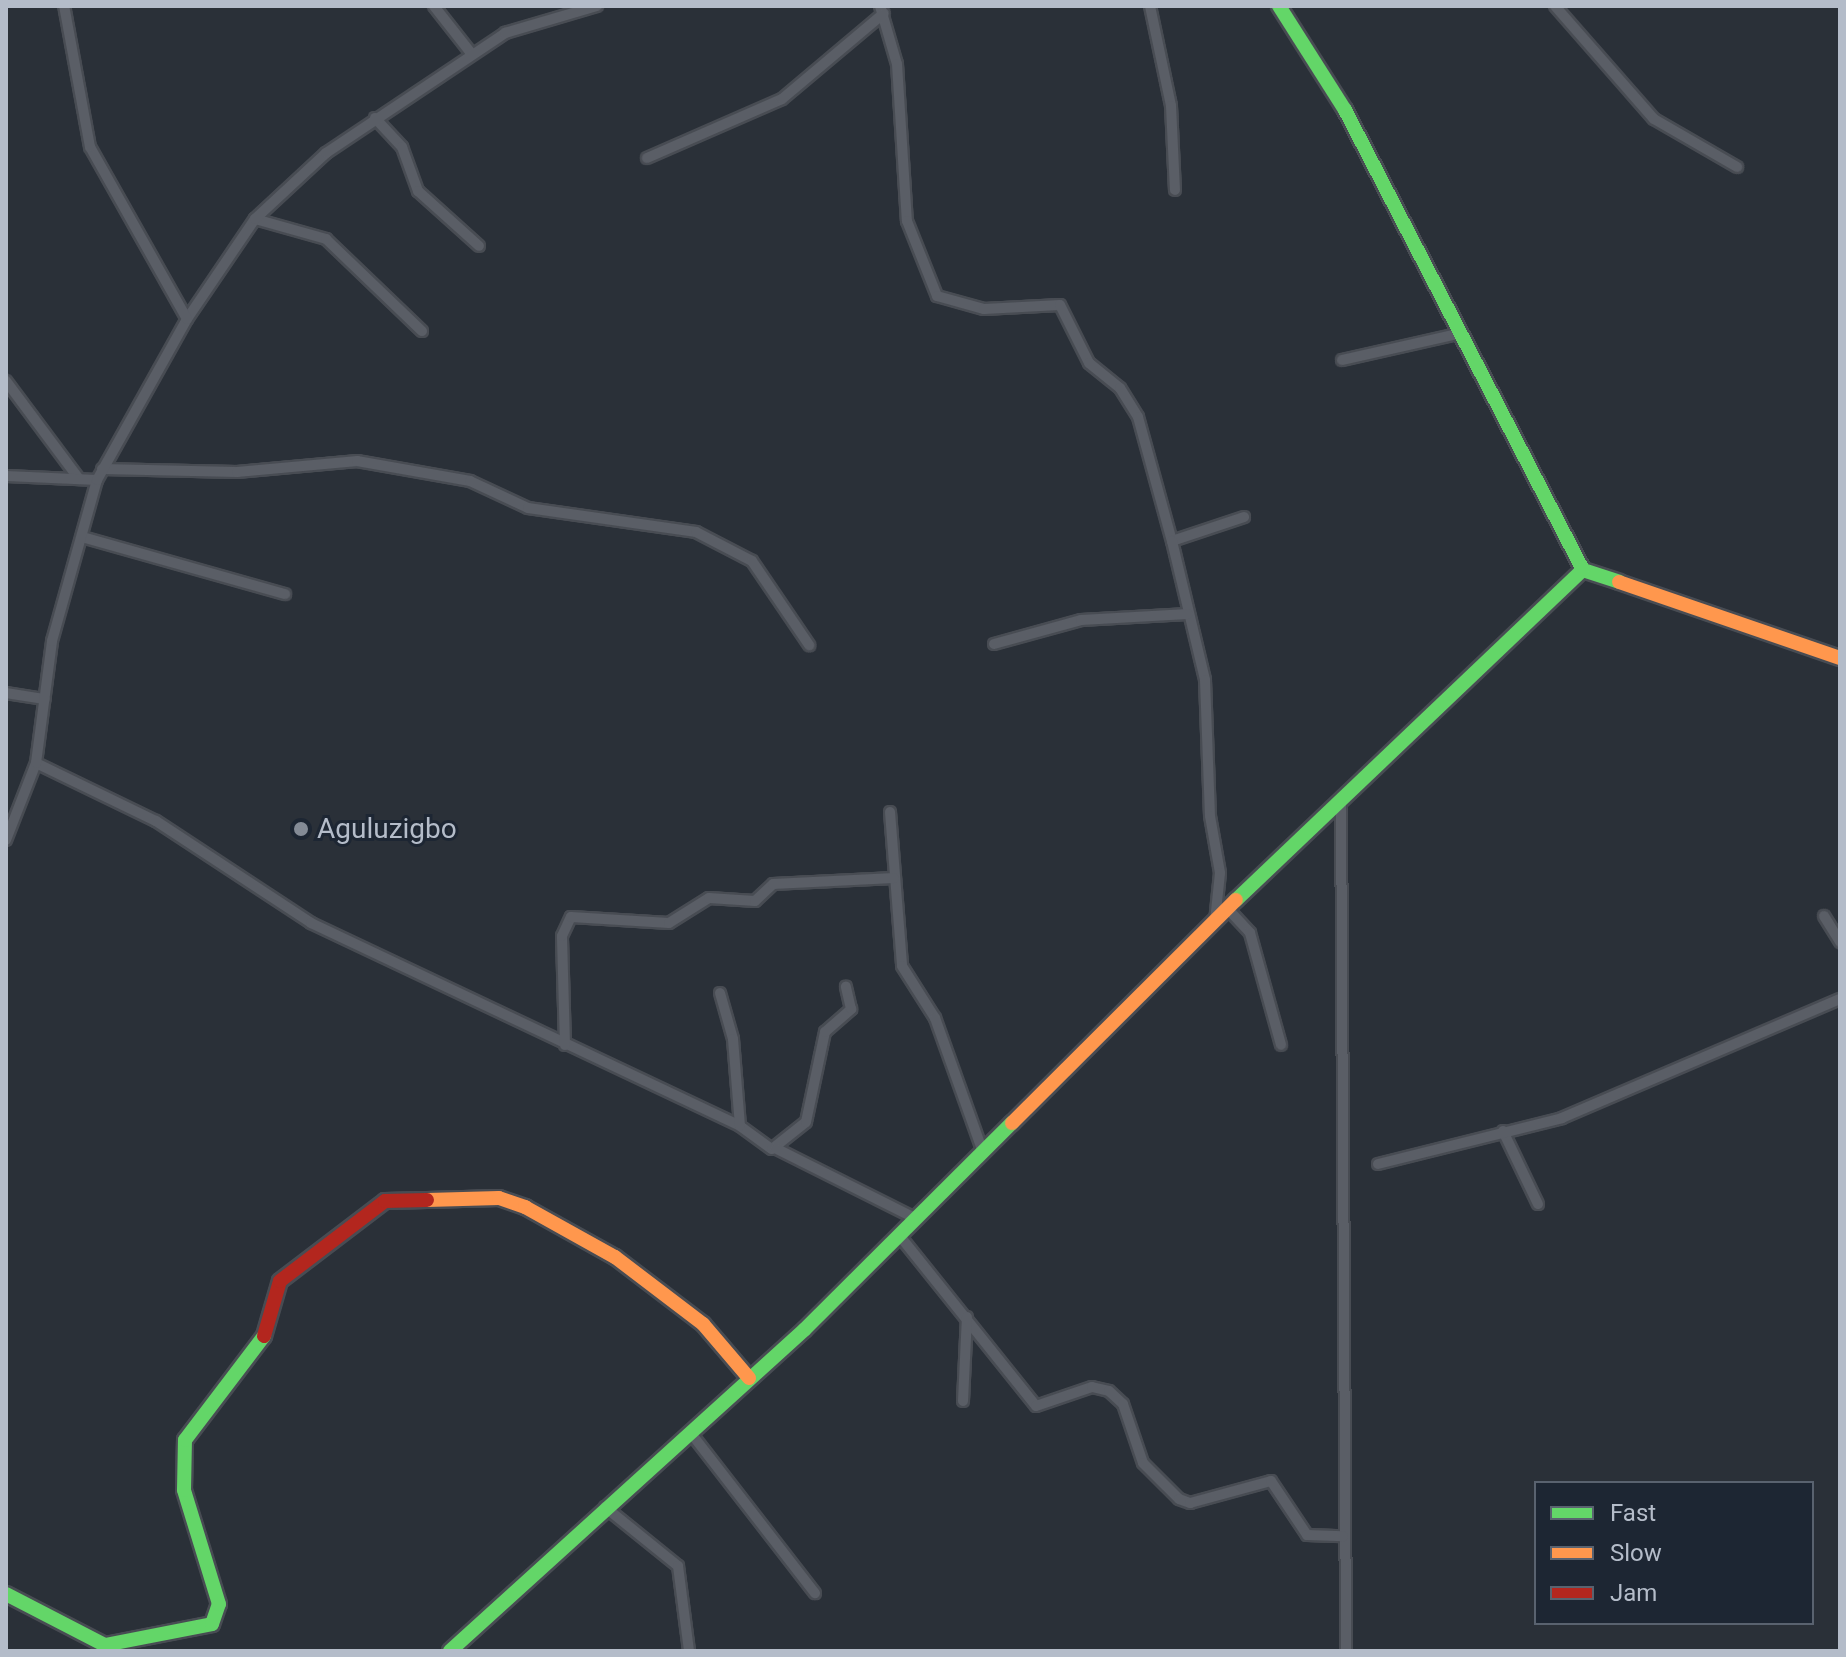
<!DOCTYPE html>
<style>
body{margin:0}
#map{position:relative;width:1846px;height:1657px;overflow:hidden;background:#2a3038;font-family:Roboto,sans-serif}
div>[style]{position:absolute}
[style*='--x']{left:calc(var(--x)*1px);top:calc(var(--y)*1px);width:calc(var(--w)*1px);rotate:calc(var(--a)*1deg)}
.roads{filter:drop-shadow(2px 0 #484c53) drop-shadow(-2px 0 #484c53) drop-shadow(0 2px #484c53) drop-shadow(0 -2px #484c53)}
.street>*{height:10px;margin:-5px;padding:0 5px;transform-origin:5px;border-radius:5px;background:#5a5e66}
.fast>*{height:14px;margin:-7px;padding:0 7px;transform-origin:7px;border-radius:7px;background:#63d668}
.slow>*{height:14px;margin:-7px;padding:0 7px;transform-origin:7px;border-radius:7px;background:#ff974d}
.jam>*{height:14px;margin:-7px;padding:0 7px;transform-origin:7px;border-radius:7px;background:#b3261e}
.dots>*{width:22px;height:22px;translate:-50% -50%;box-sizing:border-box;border:4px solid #1d2633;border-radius:50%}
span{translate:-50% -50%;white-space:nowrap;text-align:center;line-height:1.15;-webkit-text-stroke:6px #1d2633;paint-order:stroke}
.poi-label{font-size:28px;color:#b4bcc9}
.left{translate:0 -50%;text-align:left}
.frame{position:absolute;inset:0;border:8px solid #b4bcc9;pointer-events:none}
.legend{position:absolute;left:1534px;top:1481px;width:280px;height:144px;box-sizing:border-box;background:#1d2633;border:2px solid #59626f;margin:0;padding:10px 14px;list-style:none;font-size:24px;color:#b4bcc9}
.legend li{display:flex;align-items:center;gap:16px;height:40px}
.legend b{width:40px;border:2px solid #59626f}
</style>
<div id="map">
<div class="roads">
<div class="street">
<div style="--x:434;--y:6;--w:60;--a:51.8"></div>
<div style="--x:880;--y:6;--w:60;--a:73.7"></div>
<div style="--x:897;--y:64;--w:157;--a:86.4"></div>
<div style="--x:907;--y:221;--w:81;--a:68.2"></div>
<div style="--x:937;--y:296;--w:49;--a:15.5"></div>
<div style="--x:984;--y:309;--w:76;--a:-3"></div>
<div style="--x:1060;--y:305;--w:65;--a:63.4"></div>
<div style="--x:1089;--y:363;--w:40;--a:39"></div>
<div style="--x:1120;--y:388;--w:34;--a:58"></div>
<div style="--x:1138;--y:417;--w:129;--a:74.7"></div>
<div style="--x:1172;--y:541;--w:76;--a:-18.4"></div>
<div style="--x:1150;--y:6;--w:102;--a:78.1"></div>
<div style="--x:1171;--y:106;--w:84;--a:87.3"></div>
<div style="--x:1555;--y:6;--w:150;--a:48.8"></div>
<div style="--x:1654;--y:119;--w:96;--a:30"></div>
<div style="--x:375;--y:118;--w:40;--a:47"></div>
<div style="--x:402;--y:147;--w:47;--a:70"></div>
<div style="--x:418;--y:191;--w:82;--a:42"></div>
<div style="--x:647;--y:158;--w:147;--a:-23.6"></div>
<div style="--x:782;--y:99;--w:133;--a:-40.1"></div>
<div style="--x:255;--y:219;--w:74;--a:15.7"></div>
<div style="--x:326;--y:239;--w:133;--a:43.8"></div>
<div style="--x:187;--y:319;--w:121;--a:-55.8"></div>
<div style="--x:255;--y:219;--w:97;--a:-42.9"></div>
<div style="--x:326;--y:153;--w:216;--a:-33.8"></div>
<div style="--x:505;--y:33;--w:96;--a:-16.4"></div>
<div style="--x:1342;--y:360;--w:123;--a:-12.7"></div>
<div style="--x:6;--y:381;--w:122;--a:53.3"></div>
<div style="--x:102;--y:469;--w:135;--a:1.3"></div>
<div style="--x:237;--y:472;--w:121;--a:-5.2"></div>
<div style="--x:357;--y:461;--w:115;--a:10"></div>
<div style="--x:470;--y:481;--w:64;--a:25"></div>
<div style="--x:528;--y:508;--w:170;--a:8.1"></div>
<div style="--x:696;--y:532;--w:63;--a:27.4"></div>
<div style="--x:752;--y:561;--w:102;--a:55.8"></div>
<div style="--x:6;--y:476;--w:91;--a:2.5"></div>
<div style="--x:82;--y:537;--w:211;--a:15.7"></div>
<div style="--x:1172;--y:541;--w:143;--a:76.6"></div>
<div style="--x:1205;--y:680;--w:136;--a:87.9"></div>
<div style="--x:1210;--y:816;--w:58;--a:80"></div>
<div style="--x:1220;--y:873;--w:48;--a:95.9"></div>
<div style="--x:994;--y:644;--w:90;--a:-15.4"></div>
<div style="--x:1081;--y:620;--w:107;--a:-3.2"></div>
<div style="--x:6;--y:693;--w:39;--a:9"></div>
<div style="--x:36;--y:763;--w:133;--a:25.8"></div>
<div style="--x:156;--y:821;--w:186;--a:33.3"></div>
<div style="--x:311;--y:923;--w:475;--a:25.3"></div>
<div style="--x:740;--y:1126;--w:39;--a:36"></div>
<div style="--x:772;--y:1149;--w:43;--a:-38.5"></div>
<div style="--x:806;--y:1122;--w:92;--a:-78.1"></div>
<div style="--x:825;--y:1032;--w:35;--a:-41"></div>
<div style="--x:851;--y:1009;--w:23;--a:-103"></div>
<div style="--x:1341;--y:800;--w:851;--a:89.66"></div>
<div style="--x:890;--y:812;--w:154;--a:85.5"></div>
<div style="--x:902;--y:966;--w:62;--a:57.6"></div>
<div style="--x:935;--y:1018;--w:139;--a:70.3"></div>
<div style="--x:6;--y:840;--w:83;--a:-68.7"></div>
<div style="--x:36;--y:763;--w:123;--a:-82.5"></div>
<div style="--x:52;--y:641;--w:167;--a:-74.4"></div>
<div style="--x:97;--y:480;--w:184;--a:-60.8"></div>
<div style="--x:187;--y:319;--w:197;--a:-119.4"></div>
<div style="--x:90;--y:147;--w:143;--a:-100.4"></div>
<div style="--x:1227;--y:908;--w:34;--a:47"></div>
<div style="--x:1250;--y:933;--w:116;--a:74.5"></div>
<div style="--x:1824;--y:916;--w:31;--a:58"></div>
<div style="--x:720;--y:993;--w:48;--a:74.2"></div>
<div style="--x:733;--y:1039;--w:87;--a:85.4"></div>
<div style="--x:565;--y:1045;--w:109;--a:-91.6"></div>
<div style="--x:562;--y:936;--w:21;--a:-65"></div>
<div style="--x:571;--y:917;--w:98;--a:3.5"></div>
<div style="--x:669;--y:923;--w:47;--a:-32"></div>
<div style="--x:709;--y:898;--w:46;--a:3.7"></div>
<div style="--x:755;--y:901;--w:25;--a:-43"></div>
<div style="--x:773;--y:884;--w:121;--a:-2.8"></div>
<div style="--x:1503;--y:1131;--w:81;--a:64.4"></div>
<div style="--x:777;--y:1149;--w:154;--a:26.6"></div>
<div style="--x:1378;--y:1164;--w:190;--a:-14"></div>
<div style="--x:1562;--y:1118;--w:302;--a:-23.2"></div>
<div style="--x:899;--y:1235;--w:219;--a:51.3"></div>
<div style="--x:1036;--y:1406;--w:59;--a:-18.7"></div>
<div style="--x:1092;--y:1387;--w:17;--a:13"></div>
<div style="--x:1109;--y:1391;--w:19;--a:43"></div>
<div style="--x:1123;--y:1404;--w:62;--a:71.3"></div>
<div style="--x:1143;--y:1463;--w:51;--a:45"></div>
<div style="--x:1179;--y:1499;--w:12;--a:20"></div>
<div style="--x:1190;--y:1503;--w:84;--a:-15.2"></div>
<div style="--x:1271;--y:1481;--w:65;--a:56.3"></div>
<div style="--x:1307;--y:1535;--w:36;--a:2"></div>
<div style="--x:963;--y:1401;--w:84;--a:-87.3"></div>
<div style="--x:690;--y:1432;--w:204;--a:52.2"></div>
<div style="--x:605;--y:1507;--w:94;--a:38.9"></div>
<div style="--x:678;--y:1566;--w:86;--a:82.6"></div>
</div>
<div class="fast">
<div style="--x:1279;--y:6;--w:123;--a:57.6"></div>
<div style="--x:1345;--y:110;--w:518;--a:62.64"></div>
<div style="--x:1583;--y:570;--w:38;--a:18"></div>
<div style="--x:1236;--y:900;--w:479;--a:-43.6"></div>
<div style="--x:6;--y:1594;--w:111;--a:27.3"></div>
<div style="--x:105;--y:1645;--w:109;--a:-11.1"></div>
<div style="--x:212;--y:1624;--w:21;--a:-71"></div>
<div style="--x:219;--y:1604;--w:119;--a:-107.1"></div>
<div style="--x:184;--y:1490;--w:50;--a:-88.9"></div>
<div style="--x:185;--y:1440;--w:131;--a:-52.8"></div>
<div style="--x:450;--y:1651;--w:479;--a:-42.2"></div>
<div style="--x:805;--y:1329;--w:292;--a:-44.9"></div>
</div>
<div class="slow">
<div style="--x:1619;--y:582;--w:234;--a:19"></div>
<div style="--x:1012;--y:1123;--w:316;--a:-44.9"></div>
<div style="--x:427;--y:1200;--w:72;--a:-1.6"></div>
<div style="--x:499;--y:1198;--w:28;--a:19"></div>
<div style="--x:525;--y:1207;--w:103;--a:29.1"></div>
<div style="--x:615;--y:1257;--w:111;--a:37.3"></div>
<div style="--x:703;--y:1324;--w:71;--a:49.6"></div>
</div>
<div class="jam">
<div style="--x:264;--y:1336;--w:57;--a:-73.8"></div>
<div style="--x:280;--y:1281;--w:132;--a:-37.3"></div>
<div style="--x:385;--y:1201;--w:42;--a:-1.4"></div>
</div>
</div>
<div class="dots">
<div style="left:301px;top:829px;background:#848b96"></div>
</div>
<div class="poi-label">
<span class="left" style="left:317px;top:829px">Aguluzigbo</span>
</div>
<div class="frame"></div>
<ul class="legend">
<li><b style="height:10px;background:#63d668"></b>Fast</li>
<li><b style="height:10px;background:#ff974d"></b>Slow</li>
<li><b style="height:10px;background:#b3261e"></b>Jam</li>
</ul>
</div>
